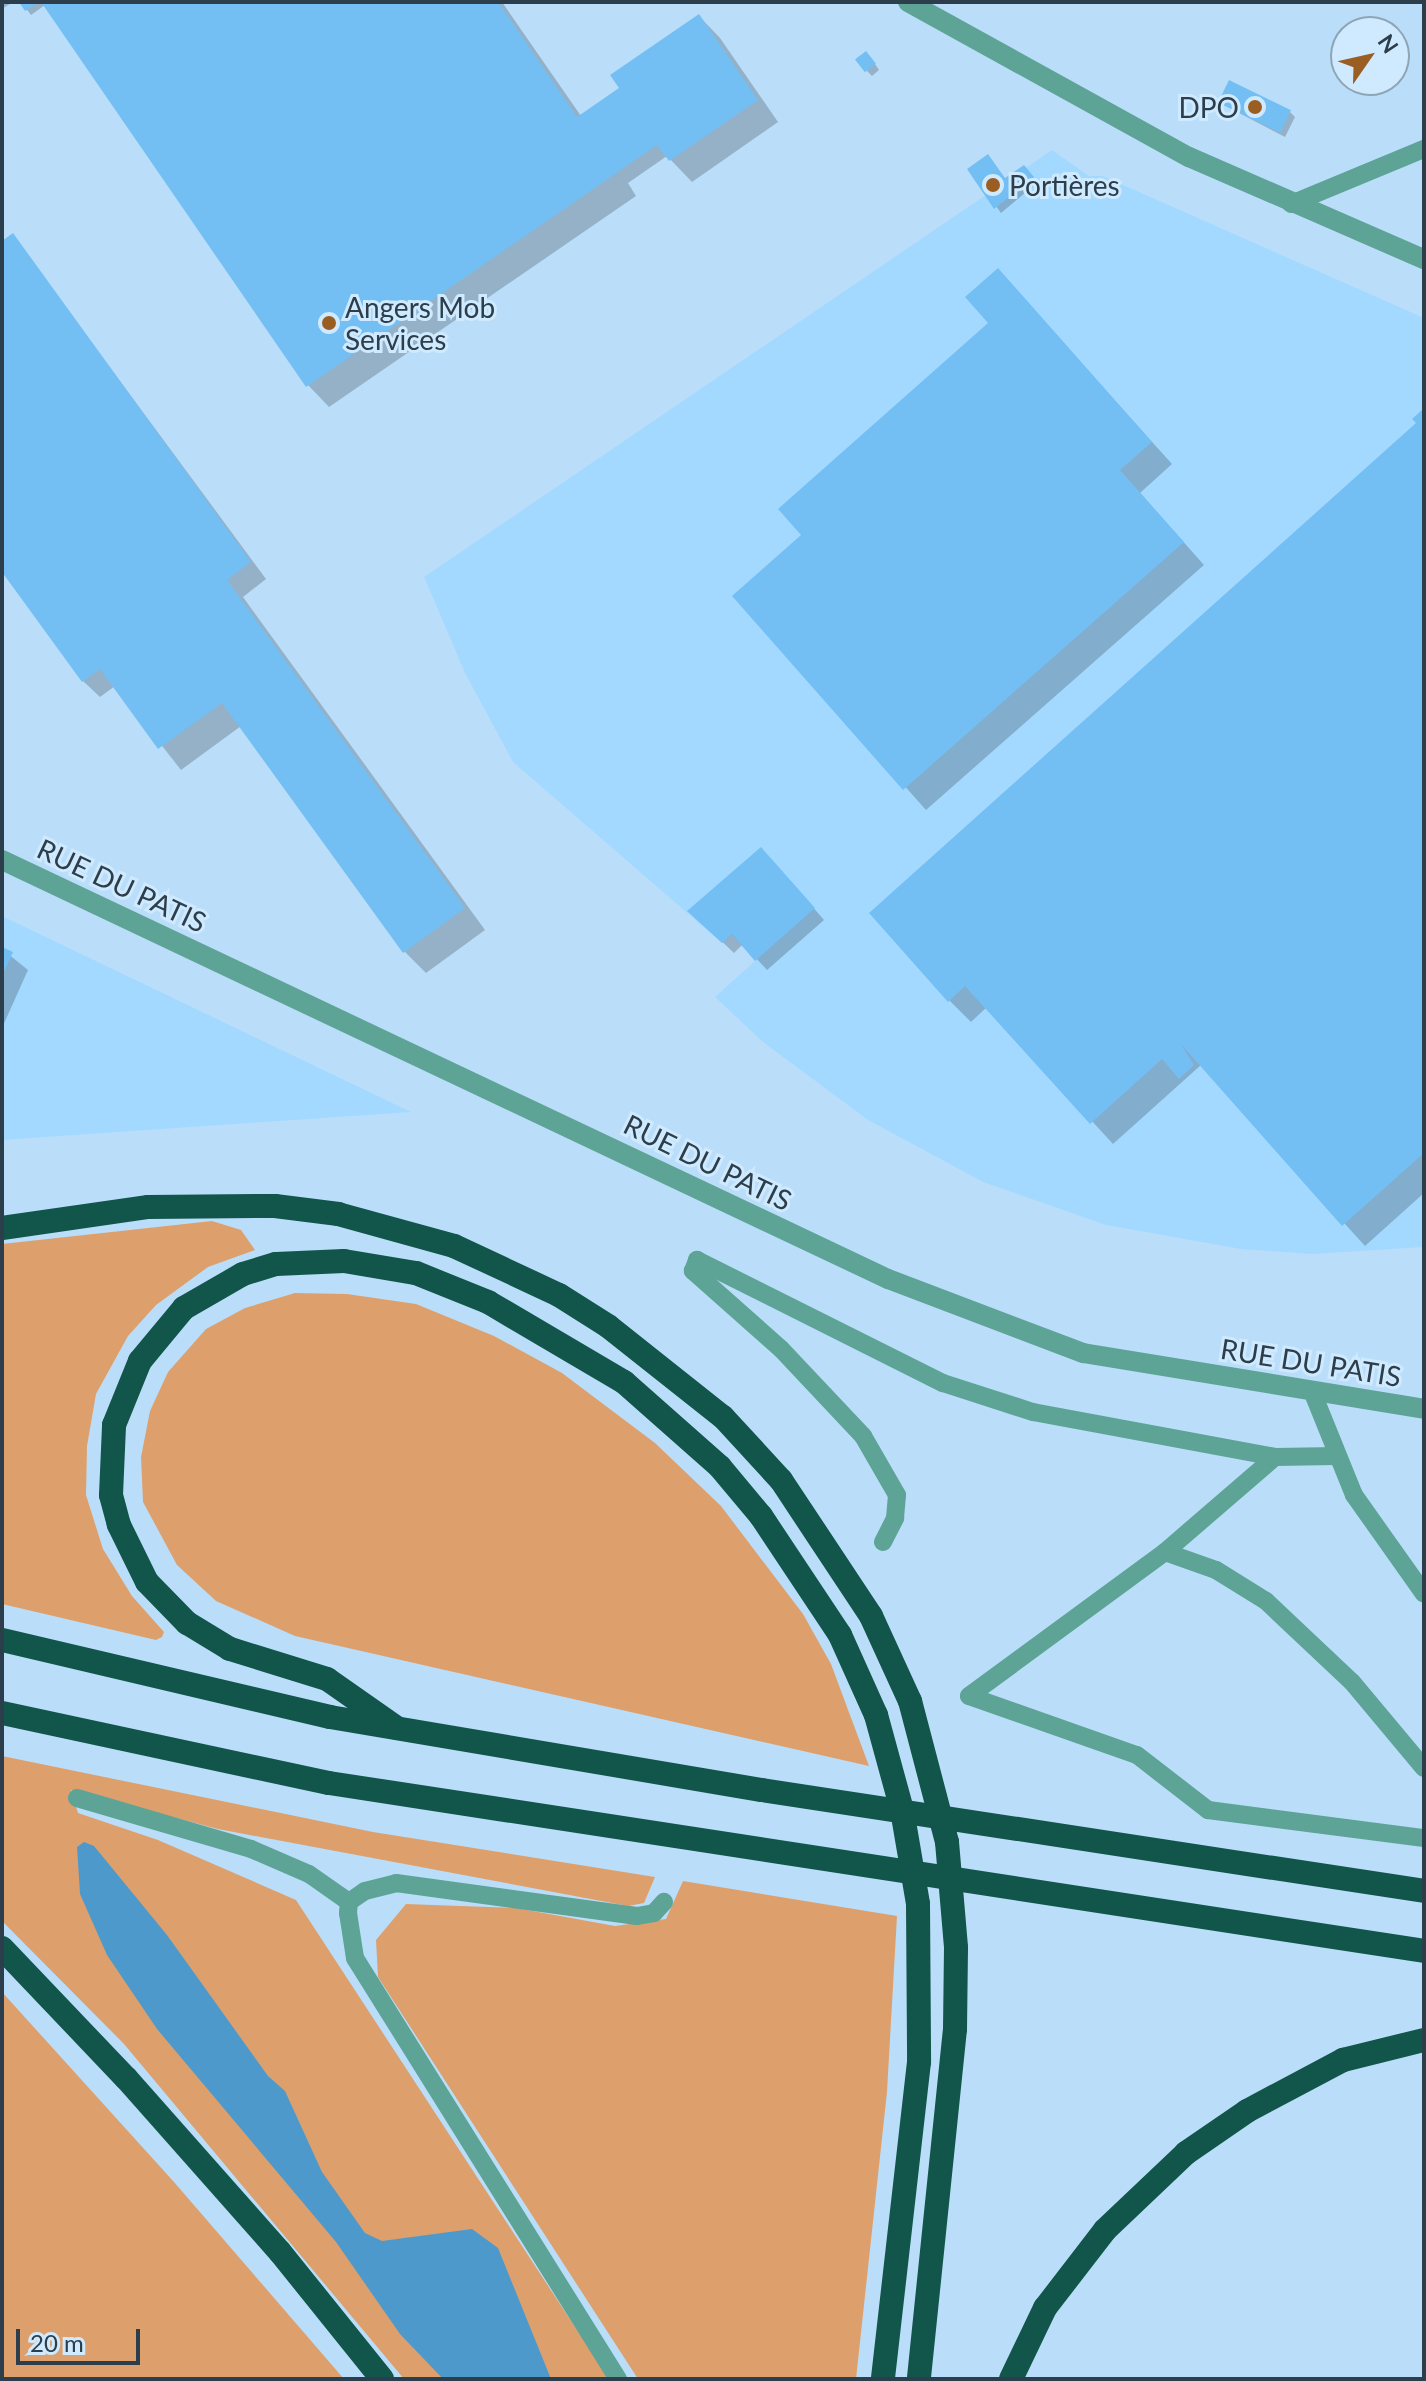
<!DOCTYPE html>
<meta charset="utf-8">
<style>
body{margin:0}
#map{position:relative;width:1426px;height:2381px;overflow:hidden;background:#badef9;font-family:Lato,sans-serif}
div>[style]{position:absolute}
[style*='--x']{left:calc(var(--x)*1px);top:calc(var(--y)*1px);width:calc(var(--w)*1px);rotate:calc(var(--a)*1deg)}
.built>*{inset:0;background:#a4d9ff}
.green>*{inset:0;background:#dda06d}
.water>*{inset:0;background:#4d99cc}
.shadow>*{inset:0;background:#0003}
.building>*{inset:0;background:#73bff4;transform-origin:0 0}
.lane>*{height:18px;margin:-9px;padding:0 9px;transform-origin:9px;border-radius:9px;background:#5da497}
.street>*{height:20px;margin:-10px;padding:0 10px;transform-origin:10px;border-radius:10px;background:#5da497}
.highway>*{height:24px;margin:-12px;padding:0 12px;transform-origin:12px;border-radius:12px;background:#11554b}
.dots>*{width:22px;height:22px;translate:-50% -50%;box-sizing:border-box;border:4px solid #cfeafe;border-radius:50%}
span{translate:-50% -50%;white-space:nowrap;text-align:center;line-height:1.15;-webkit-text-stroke:6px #cfeafe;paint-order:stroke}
.poi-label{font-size:28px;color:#2c3e4b}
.right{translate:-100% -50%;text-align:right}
.left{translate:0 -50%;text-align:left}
.street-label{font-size:28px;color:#2c3e4b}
.frame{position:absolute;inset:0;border:4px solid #2c3e4b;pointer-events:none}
.north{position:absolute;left:1330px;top:16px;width:80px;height:80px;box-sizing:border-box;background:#cfeafe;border:2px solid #8ea5b6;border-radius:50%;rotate:56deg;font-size:22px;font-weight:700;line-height:32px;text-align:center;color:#2c3e4b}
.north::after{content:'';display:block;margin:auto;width:28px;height:36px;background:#9b5e22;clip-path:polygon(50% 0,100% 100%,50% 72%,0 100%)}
.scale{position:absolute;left:16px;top:2329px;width:124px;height:36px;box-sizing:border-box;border:4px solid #2c3e4b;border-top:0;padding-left:10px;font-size:24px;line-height:28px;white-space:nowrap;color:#2c3e4b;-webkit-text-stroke:6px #cfeafe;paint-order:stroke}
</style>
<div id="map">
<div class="built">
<div style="clip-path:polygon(1052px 150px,1089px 176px,1103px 176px,1424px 318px,1424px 1247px,1313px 1254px,1241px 1249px,1106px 1225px,983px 1182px,868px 1120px,763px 1042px,715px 997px,755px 961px,732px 935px,722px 943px,513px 762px,465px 673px,424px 577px)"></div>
<div style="clip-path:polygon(2px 916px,411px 1112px,2px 1140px)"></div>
</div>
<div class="green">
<div style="clip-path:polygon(212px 1221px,241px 1230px,255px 1250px,208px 1267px,156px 1305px,128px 1336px,96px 1394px,87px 1446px,86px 1495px,103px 1549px,132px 1596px,164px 1632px,162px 1637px,156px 1640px,2px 1604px,2px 1244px)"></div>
<div style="clip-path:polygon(295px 1293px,347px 1294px,416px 1304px,494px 1336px,562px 1373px,655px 1443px,721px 1506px,803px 1614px,831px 1664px,869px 1766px,295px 1636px,216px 1601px,177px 1565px,143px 1502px,141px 1457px,150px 1411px,168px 1372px,206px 1329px,245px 1308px)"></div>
<div style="clip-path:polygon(2px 1756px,373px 1832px,655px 1877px,644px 1903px,628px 1906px,218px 1829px,71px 1790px,78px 1813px,158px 1840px,296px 1900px,609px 2379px,404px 2379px,124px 2044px,2px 1921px)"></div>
<div style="clip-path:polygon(683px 1881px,897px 1916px,887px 2092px,856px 2379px,638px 2379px,378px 1977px,376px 1940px,406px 1904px,516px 1908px,615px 1926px,666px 1919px)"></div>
<div style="clip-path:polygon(2px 1992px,174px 2182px,344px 2379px,2px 2379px)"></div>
</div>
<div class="water">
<div style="clip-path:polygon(84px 1842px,94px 1846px,167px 1935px,268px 2076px,285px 2091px,322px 2172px,365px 2233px,382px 2241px,472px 2229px,498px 2248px,551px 2379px,443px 2379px,400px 2334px,336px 2242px,157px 2029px,107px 1955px,80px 1894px,77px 1847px)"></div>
</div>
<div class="shadow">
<div style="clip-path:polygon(2px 2px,13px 2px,2px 9px)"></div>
<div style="clip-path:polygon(21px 2px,502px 2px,581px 116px,618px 91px,699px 16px,720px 38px,778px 122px,692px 182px,667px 156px,628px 183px,636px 196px,329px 407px,308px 385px,45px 5px,31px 15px)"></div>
<div style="clip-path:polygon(871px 58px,879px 70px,872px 76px,867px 71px)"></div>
<div style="clip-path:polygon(1220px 103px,1290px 112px,1295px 117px,1285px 137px)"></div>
<div style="clip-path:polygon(970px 170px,1006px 180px,1029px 172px,1037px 183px,1001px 213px)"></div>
<div style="clip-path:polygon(13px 236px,266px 579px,243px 597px,485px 930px,426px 973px,404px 951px,241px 726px,181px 770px,115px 686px,100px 697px,83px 681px,2px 569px,2px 243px)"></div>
<div style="clip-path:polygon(998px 271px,1172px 464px,1140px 493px,1204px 565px,926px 810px,735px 596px,804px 535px,991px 323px)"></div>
<div style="clip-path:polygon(1424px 410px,1424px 1193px,1365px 1246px,1201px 1065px,1113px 1144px,987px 1007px,971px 1022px,949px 1000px,1419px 423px)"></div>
<div style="clip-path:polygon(772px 860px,824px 920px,767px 970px,743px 944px,734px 953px,690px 911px)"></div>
<div style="clip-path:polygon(2px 949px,28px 970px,2px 1028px)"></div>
</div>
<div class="building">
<div style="clip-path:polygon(19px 2px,39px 2px,25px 11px)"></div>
<div style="clip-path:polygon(41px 2px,498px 2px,577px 117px,619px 88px,610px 75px,699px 14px,758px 100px,669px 161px,657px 145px,306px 387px)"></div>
<div style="left:866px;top:51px;width:16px;height:14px;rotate:52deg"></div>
<div style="left:1229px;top:80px;width:69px;height:25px;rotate:26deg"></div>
<div style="clip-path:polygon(988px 154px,1005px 178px,1024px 165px,1034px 177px,994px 209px,967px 169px)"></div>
<div style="clip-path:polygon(13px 233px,251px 562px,227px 580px,465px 908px,403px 953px,222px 703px,158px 749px,100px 669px,82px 682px,2px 572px,2px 241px)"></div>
<div style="clip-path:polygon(998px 268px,1152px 442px,1120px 470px,1184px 542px,903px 790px,732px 596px,801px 535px,778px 509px,988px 323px,965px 297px)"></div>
<div style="clip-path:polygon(1424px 408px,1424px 1153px,1342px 1226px,1180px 1043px,1194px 1065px,1179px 1079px,1162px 1059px,1090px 1124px,965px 986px,948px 1002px,869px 913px,1416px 423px,1412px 419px)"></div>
<div style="clip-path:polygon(761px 847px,815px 908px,755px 961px,732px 934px,722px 943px,687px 911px)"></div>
<div style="clip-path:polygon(2px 947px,13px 952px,2px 976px)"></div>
</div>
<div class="lane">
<div style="--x:1291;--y:204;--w:144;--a:-22.5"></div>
<div style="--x:1312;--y:1391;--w:112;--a:68"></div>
<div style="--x:1354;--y:1495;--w:121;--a:54.7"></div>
<div style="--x:1275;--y:1457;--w:145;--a:139.2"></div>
<div style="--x:1165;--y:1552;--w:243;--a:143.7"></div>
<div style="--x:969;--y:1696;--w:178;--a:19.4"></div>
<div style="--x:1137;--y:1755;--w:90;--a:37.8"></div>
<div style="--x:1208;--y:1810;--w:218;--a:7.4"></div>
<div style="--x:883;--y:1542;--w:27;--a:-63"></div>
<div style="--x:895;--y:1518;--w:23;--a:-85"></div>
<div style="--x:897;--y:1495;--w:68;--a:-120"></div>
<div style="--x:863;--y:1436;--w:120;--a:-133.3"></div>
<div style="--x:781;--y:1349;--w:118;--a:-138.4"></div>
<div style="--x:693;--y:1271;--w:12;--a:-70"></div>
<div style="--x:697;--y:1260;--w:275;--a:26.6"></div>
<div style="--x:943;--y:1383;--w:95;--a:17.9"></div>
<div style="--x:1033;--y:1412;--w:246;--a:10.5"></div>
<div style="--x:1275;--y:1457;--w:61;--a:-0.9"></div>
<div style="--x:1165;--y:1552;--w:54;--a:19.4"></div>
<div style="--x:1216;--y:1570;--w:59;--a:31.8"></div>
<div style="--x:1266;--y:1601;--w:118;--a:43.3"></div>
<div style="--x:1352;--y:1682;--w:112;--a:50.1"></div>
<div style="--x:77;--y:1798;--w:181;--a:16.3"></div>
<div style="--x:251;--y:1849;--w:63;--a:23.3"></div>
<div style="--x:309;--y:1874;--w:49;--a:35"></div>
<div style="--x:618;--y:2379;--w:496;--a:-122"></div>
<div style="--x:355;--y:1958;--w:46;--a:-98.8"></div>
<div style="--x:348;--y:1913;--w:11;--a:-85"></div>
<div style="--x:349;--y:1902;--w:19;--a:-35"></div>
<div style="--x:365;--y:1891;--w:32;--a:-14"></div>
<div style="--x:396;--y:1883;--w:243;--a:7.8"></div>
<div style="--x:637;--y:1916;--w:17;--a:-10"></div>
<div style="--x:654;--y:1913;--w:15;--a:-48"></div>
</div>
<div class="street">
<div style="--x:908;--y:2;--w:321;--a:28.9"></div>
<div style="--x:1189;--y:157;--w:256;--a:23.5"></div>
<div style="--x:2;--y:860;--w:980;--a:25.31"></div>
<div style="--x:888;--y:1279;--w:209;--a:20.8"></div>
<div style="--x:1083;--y:1353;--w:346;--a:9.3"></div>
</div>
<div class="highway">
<div style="--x:2;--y:1228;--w:148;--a:-8.2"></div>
<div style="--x:148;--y:1207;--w:127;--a:-0.5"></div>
<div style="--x:275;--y:1206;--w:64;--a:7.2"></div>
<div style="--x:338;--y:1214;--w:120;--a:15.4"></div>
<div style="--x:454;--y:1246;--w:116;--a:25"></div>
<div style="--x:559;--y:1295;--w:58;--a:32.3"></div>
<div style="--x:608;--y:1326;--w:147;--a:38.4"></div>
<div style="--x:723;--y:1417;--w:86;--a:47.4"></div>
<div style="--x:781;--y:1480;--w:163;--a:56.5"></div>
<div style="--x:871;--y:1616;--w:94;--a:65.4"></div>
<div style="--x:910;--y:1701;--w:146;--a:75.3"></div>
<div style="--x:947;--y:1842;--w:106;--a:85.1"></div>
<div style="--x:956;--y:1948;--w:81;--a:90.7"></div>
<div style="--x:955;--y:2029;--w:352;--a:95.9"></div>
<div style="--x:2;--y:1640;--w:337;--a:13.2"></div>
<div style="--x:330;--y:1717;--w:438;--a:9.6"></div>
<div style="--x:762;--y:1790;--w:670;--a:8.67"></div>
<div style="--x:2;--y:1713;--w:334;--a:12.1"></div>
<div style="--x:329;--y:1783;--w:1108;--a:8.72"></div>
<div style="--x:397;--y:1728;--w:85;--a:-145"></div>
<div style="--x:327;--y:1679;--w:102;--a:-162.8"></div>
<div style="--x:230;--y:1649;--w:50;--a:-148.8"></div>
<div style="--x:187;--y:1623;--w:57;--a:-134.3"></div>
<div style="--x:147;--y:1582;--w:64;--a:-116.2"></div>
<div style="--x:119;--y:1525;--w:31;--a:-105"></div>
<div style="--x:111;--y:1495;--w:70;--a:-87.5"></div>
<div style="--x:114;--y:1425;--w:69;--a:-67.9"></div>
<div style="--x:140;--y:1361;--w:69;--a:-50.3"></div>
<div style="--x:184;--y:1308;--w:68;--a:-30"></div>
<div style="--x:243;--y:1274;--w:34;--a:-17"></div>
<div style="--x:276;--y:1264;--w:68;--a:-2.5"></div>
<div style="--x:344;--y:1261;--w:73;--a:9.5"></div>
<div style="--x:416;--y:1273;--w:78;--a:21.9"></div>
<div style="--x:488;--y:1302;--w:158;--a:30.5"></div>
<div style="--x:624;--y:1382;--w:128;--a:41.5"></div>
<div style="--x:720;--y:1467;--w:64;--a:50.1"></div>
<div style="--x:761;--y:1516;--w:143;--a:56.4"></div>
<div style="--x:840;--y:1635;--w:88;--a:65.8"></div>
<div style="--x:876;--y:1715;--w:98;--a:74.7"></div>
<div style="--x:902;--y:1810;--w:95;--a:80.3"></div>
<div style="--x:918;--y:1904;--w:158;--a:89.6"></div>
<div style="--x:919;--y:2062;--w:319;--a:96.5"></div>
<div style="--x:2;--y:1948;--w:180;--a:46.4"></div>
<div style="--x:126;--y:2078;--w:232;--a:48.5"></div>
<div style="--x:280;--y:2252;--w:163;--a:51.2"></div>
<div style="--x:1011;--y:2379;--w:79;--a:-64.4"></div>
<div style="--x:1045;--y:2308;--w:98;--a:-52.4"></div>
<div style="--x:1105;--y:2230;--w:112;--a:-43.5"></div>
<div style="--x:1186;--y:2153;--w:74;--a:-34.5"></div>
<div style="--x:1247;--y:2111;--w:109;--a:-28"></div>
<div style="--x:1343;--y:2060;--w:83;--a:-13.9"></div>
</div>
<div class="dots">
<div style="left:1255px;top:107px;background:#9b5e22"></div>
<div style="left:993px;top:185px;background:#9b5e22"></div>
<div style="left:329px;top:323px;background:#9b5e22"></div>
</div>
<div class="poi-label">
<span class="right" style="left:1239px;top:107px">DPO</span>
<span class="left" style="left:1009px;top:185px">Portières</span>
<span class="left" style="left:345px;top:323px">Angers Mob<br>Services</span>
</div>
<div class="street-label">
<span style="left:122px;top:885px;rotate:25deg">RUE DU PATIS</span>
<span style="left:708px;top:1162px;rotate:26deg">RUE DU PATIS</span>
<span style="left:1311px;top:1362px;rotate:9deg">RUE DU PATIS</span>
</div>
<div class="frame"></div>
<div class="north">N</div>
<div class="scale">20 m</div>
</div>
